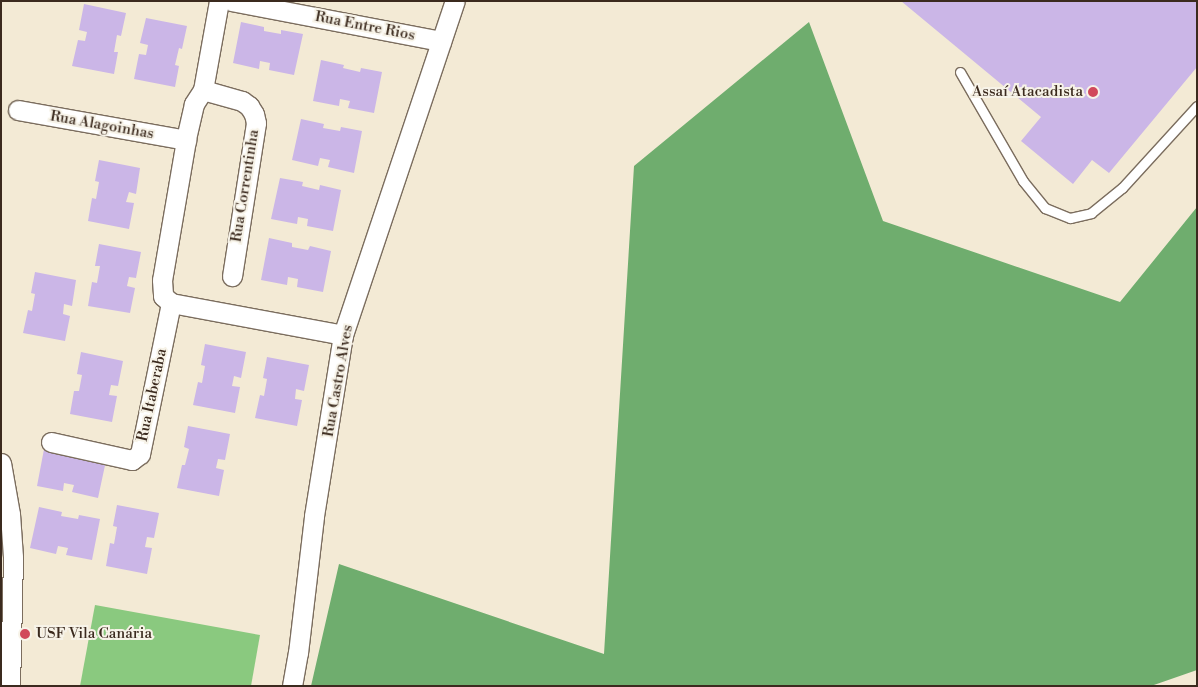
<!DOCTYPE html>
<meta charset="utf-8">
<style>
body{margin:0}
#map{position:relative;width:1198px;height:687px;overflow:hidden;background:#f3ead5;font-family:"Libre Bodoni",serif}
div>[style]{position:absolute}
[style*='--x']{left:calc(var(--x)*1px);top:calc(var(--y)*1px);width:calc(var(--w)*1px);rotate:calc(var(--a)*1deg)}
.green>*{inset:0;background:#8ac97f}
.forest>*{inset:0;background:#6fad6e}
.building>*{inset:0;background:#cbb6e7}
.roads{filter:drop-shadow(1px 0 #7b6d5e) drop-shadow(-1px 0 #7b6d5e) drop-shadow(0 1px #7b6d5e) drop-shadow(0 -1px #7b6d5e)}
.service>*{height:9px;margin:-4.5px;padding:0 4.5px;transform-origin:4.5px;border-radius:4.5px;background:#fff}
.minor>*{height:19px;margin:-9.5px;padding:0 9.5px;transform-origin:9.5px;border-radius:9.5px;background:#fff}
.dots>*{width:14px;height:14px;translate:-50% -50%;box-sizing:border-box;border:2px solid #f7f3e8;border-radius:50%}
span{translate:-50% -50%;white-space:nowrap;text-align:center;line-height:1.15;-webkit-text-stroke:4px #f7f3e8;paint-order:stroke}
.street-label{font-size:15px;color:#3b2a1e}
.poi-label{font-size:15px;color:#3b2a1e}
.right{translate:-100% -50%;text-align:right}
.left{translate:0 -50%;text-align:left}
.frame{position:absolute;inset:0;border:2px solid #3b2a1e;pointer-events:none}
</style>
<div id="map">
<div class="green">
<div style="clip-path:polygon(95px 605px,260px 635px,251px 686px,80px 686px)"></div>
</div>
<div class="forest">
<div style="clip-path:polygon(809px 22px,883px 221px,1120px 302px,1197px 207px,1197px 670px,1151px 686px,311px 686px,339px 564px,604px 654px,634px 166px)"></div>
</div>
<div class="building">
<div style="clip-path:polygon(901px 1px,1197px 1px,1197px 67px,1109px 173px,1092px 160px,1073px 184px,1021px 141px,1041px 117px)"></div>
<div style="clip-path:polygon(84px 4px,126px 13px,121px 36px,117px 35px,114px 52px,118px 52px,114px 74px,72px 66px,78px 40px,85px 41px,87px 32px,79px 30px)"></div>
<div style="clip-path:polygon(146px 18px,187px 26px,182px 49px,179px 48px,175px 65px,179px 66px,175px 87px,134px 79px,139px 54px,146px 55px,148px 45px,140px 43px)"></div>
<div style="clip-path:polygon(241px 22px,264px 27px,264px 31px,281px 34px,281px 30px,303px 34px,294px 75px,269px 70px,270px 63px,260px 61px,259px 69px,233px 63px)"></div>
<div style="clip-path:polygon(321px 60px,344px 65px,343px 68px,360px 72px,361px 68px,382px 72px,374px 113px,348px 108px,350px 101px,340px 99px,339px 106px,313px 101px)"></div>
<div style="clip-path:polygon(301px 119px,324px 124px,323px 128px,340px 131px,341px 127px,362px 131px,354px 173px,328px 167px,330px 160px,320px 158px,318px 166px,292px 160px)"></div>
<div style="clip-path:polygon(99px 160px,140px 168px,136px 194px,129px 192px,126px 202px,134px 203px,129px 229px,88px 221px,92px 198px,96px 199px,99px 182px,95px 181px)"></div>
<div style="clip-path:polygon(280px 178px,303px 182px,302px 186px,319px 190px,320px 185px,341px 190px,333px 231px,307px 226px,308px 219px,298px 217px,297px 224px,271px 219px)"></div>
<div style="clip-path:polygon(269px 238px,292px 243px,292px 247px,308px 250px,310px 246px,331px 251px,323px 292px,297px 287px,298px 279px,288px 277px,287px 285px,261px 280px)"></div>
<div style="clip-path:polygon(99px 244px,141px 252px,136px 278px,129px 277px,127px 286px,135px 288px,130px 313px,88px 306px,92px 282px,97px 283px,100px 266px,95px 266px)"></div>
<div style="clip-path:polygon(35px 272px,76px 280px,72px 306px,64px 304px,63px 314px,70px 316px,65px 341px,23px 333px,28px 310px,32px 311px,35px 294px,31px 293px)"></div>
<div style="clip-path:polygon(205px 344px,246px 352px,241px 378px,234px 376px,232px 386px,240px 387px,235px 413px,193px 405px,198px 382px,202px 383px,205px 366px,201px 365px)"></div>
<div style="clip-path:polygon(81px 352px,123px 361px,118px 386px,111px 385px,109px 395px,117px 396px,112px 422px,70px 414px,74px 391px,79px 391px,82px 375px,77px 374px)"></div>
<div style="clip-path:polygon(267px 357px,309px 365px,304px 391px,296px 389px,295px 399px,302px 400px,297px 426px,255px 418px,260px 395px,264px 396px,267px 379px,263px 378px)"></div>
<div style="clip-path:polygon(188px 426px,230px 434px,225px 460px,218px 459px,216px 468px,224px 470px,219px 496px,177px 488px,182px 465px,185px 465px,189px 449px,184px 447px)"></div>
<div style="clip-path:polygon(45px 444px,107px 456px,98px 498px,72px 492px,74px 485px,64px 483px,63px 491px,37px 486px)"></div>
<div style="clip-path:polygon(117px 505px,159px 513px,154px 538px,147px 537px,145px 547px,152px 548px,147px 574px,106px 566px,110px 543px,114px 544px,117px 527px,113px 526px)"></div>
<div style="clip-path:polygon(39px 507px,62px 512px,61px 516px,78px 519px,79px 515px,100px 519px,92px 560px,66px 555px,68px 548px,58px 546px,56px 554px,30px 548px)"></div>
</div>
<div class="roads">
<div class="service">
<div style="--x:960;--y:72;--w:126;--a:60"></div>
<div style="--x:1023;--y:181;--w:35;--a:51"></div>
<div style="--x:1045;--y:208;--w:27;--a:22"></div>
<div style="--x:1070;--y:218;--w:22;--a:-13"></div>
<div style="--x:1091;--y:213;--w:40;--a:-39"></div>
<div style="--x:1122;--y:188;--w:111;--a:-47.6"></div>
</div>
<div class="minor">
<div style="--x:219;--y:1;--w:90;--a:100.2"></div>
<div style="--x:203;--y:90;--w:17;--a:123"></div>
<div style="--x:194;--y:104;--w:37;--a:103"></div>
<div style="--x:186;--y:140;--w:142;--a:99.7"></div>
<div style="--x:162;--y:280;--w:16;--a:86"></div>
<div style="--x:163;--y:296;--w:11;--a:41"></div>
<div style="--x:171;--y:303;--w:175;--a:10.5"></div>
<div style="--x:231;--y:1;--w:214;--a:10.8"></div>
<div style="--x:203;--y:90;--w:41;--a:15.8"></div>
<div style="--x:242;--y:101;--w:9;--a:36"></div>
<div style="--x:249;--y:106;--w:9;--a:58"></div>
<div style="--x:254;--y:114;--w:9;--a:77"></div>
<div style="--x:256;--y:123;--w:155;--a:98.9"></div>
<div style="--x:18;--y:110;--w:171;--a:10.1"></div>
<div style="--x:51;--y:442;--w:83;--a:12.5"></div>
<div style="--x:132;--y:460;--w:10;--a:-37"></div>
<div style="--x:140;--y:454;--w:154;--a:-78.4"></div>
<div style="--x:1;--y:463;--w:52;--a:80"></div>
<div style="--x:10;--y:514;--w:43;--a:86"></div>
<div style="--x:13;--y:557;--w:129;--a:91.3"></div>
<div style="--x:292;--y:686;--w:34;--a:-80"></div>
<div style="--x:298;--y:653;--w:138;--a:-83.3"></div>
<div style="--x:314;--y:516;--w:183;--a:-80.9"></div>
<div style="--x:343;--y:335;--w:352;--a:-71.5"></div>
</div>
</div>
<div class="dots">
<div style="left:1093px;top:92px;background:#d1495b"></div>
<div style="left:25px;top:634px;background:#d1495b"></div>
</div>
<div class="street-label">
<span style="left:365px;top:26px;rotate:11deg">Rua Entre Rios</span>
<span style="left:102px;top:125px;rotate:10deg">Rua Alagoinhas</span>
<span style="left:245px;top:186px;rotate:-81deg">Rua Correntinha</span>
<span style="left:338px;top:381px;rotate:-80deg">Rua Castro Alves</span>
<span style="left:152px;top:395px;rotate:-78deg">Rua Itaberaba</span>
</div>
<div class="poi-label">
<span class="right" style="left:1083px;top:92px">Assaí Atacadista</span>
<span class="left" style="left:36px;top:634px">USF Vila Canária</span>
</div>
<div class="frame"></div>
</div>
